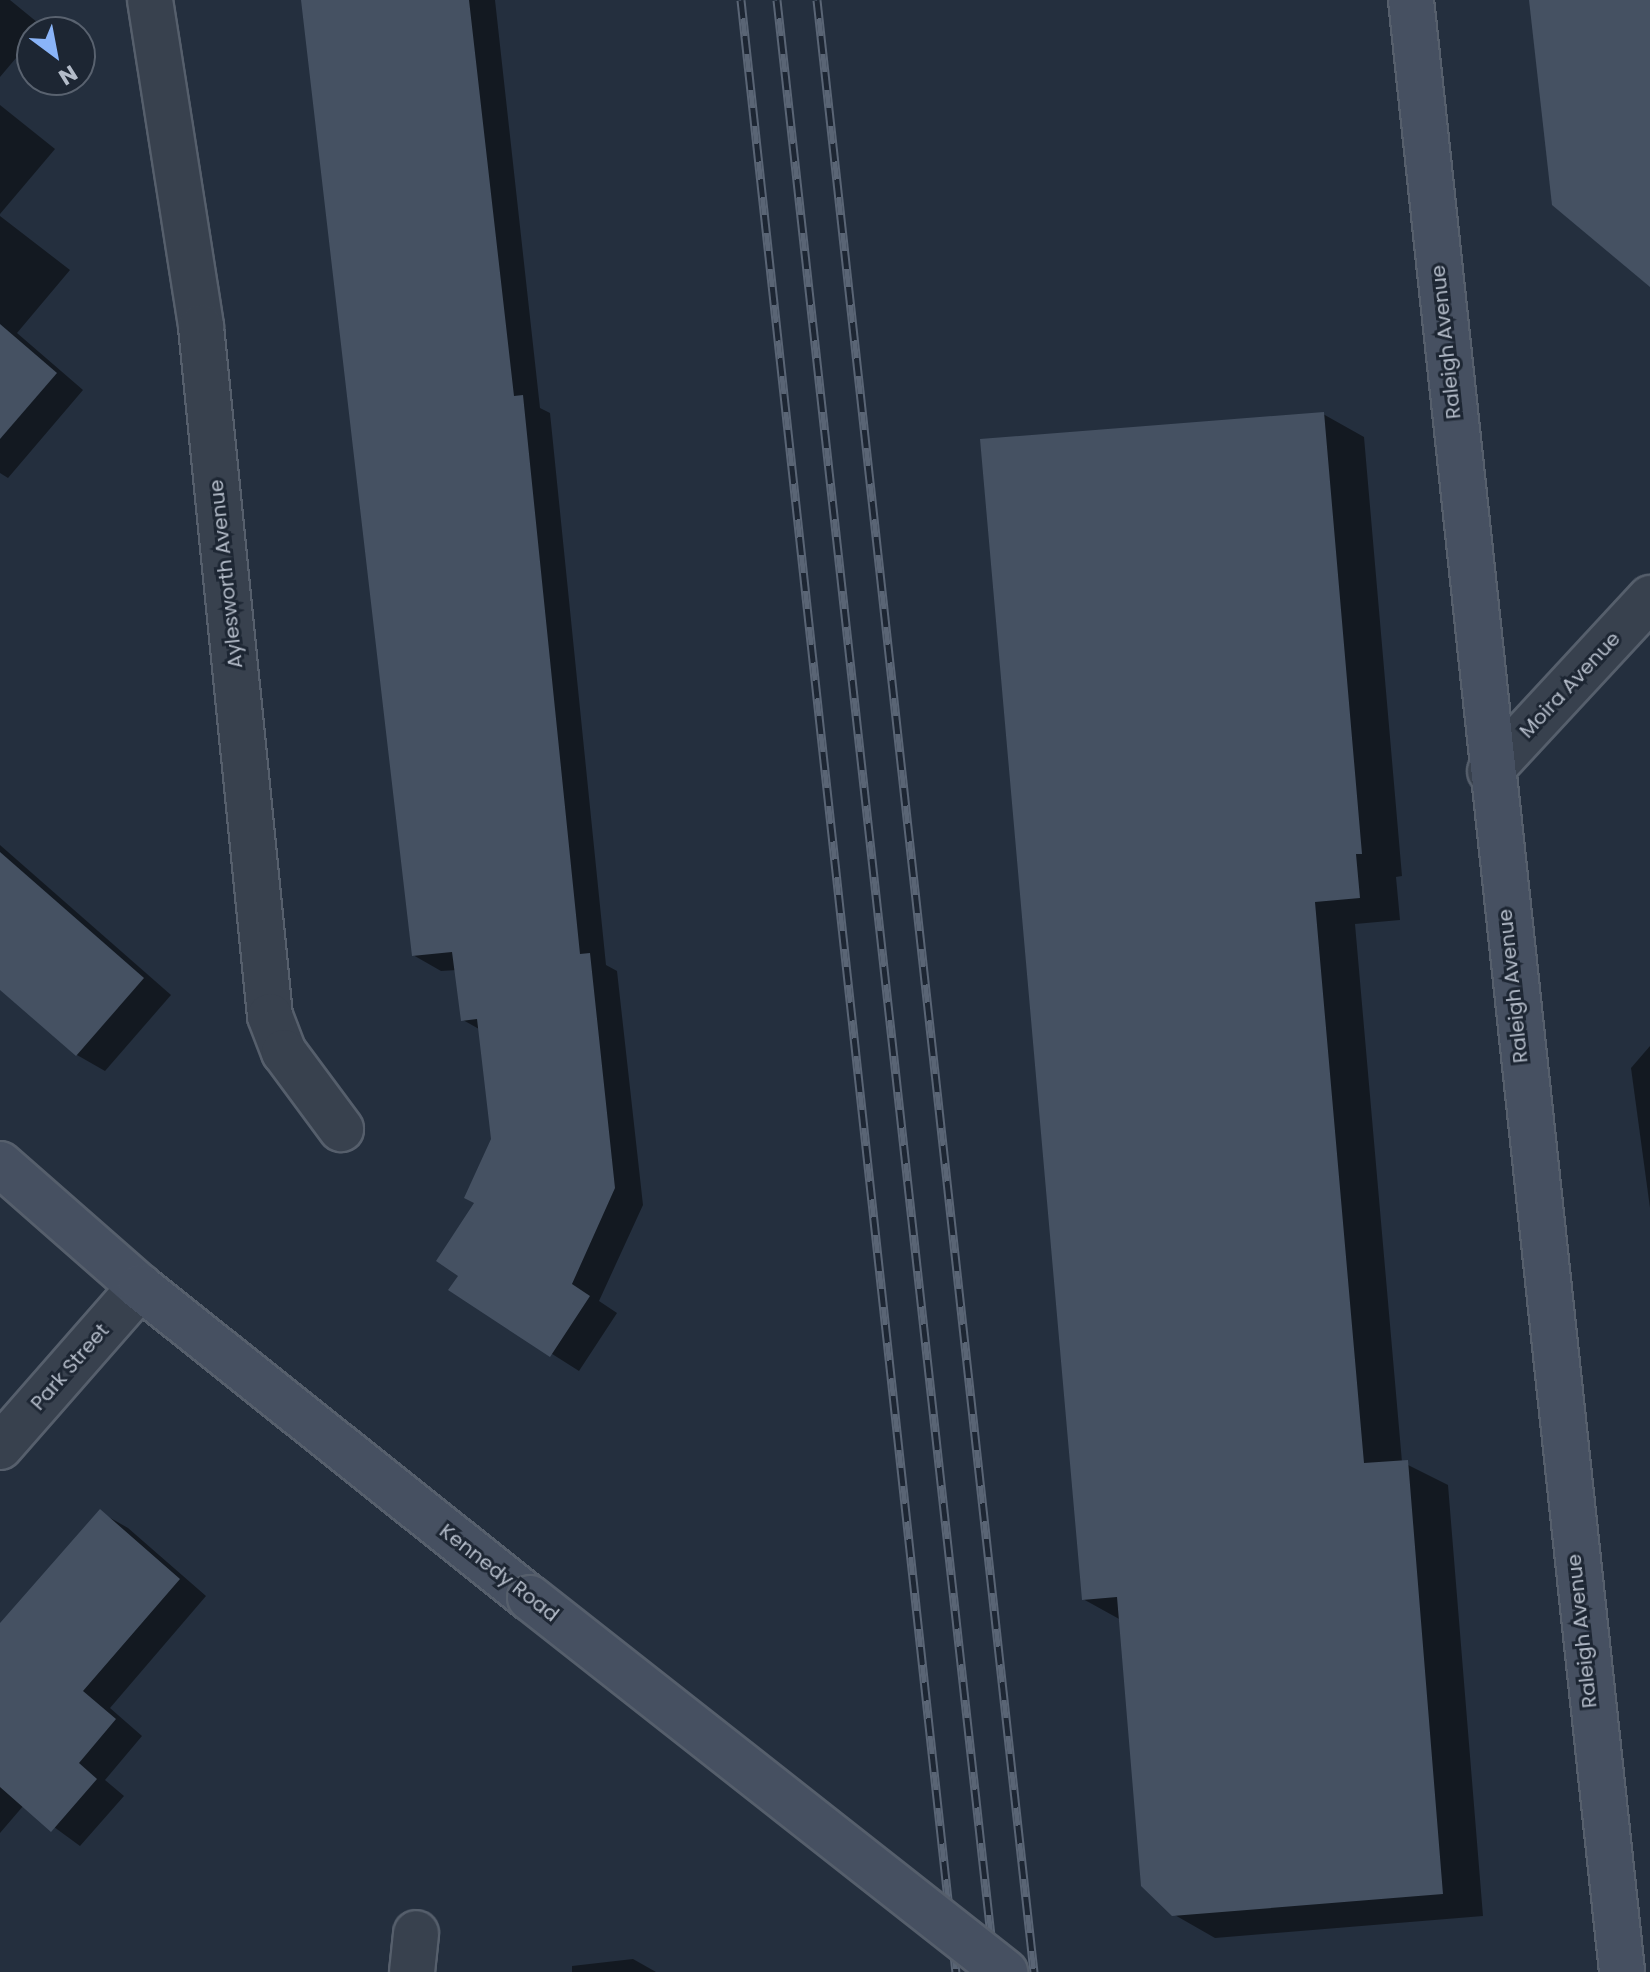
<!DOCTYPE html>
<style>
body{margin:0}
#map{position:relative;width:1650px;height:1972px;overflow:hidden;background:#242f3e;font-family:Poppins,sans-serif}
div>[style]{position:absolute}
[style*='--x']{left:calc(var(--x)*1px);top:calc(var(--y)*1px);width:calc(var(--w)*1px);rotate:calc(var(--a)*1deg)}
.shadow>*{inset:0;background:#0007}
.building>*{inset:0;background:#455162}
.roads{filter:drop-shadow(2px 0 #565f6c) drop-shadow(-2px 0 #565f6c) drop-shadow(0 2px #565f6c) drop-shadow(0 -2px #565f6c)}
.street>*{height:44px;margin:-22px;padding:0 22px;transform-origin:22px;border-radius:22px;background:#38414e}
.secondary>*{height:44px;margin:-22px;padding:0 22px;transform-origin:22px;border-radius:22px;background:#465061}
.rail>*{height:9px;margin-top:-4.5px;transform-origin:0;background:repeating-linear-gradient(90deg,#1d2633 0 18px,#5a6575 0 36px);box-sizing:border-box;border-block:2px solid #5a6575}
.bridges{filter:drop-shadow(2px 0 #565f6c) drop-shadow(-2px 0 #565f6c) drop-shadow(0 2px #565f6c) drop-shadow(0 -2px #565f6c)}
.secondary-bridge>*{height:44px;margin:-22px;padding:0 22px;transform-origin:22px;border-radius:22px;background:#465061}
span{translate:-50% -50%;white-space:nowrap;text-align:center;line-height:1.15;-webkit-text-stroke:6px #1d2633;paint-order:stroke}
.street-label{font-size:20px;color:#b4bcc9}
.north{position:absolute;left:16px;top:16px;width:80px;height:80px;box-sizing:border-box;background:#1d2633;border:2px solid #59626f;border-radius:50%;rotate:148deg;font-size:22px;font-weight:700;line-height:32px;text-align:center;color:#b4bcc9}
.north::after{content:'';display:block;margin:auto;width:28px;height:36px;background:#8ab4f8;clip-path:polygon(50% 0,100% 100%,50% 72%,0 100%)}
</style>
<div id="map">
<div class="shadow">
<div style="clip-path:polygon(0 0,10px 0,43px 27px,32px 32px,32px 39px,0 77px)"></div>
<div style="clip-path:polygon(302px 0,495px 0,540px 408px,550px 413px,606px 965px,617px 971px,643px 1205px,599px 1301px,617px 1313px,579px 1371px,451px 1290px,461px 1275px,494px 1140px,479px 1029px,463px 1020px,457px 970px,441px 971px,413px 955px)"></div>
<div style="clip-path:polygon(0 105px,55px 149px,0 214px)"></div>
<div style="clip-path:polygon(0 216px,70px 270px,17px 333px,83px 390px,8px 478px,0 473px)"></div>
<div style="clip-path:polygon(1323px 414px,1364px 437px,1402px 876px,1396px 877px,1400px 920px,1355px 924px,1402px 1462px,1448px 1485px,1483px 1916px,1215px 1938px,1173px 1914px,1121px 1620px,1083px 1599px)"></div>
<div style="clip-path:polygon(0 845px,171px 995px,105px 1071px,77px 1055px,0 987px)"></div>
<div style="clip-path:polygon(1650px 1046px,1650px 1208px,1631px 1068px)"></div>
<div style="clip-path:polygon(100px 1512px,128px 1528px,206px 1596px,110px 1708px,142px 1736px,105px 1780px,124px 1796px,80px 1846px,24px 1805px,0 1833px,0 1626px)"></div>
<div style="clip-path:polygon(633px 1959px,656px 1972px,572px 1972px,572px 1966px)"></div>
</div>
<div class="building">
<div style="clip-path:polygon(301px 0,469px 0,514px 396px,523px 395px,580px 954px,590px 953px,615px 1188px,572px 1284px,590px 1296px,550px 1357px,448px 1290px,458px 1276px,436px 1261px,474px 1203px,464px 1198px,491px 1139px,477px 1019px,461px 1021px,452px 952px,412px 956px)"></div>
<div style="clip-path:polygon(1529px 0,1650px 0,1650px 287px,1552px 205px)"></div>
<div style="clip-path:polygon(0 324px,57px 373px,0 439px)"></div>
<div style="clip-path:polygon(1324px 412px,1362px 854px,1356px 854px,1360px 898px,1315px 902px,1364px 1463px,1408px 1460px,1443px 1894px,1172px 1916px,1141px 1886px,1117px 1597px,1082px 1600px,980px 439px)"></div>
<div style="clip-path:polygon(0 852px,144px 978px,76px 1056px,0 990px)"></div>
<div style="clip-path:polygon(100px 1509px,180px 1579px,83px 1691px,116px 1719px,79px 1763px,97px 1779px,51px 1832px,0 1787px,0 1623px)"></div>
</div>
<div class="roads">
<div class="street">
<div style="--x:150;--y:0;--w:331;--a:81.1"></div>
<div style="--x:201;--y:327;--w:692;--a:84.28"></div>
<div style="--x:270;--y:1016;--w:39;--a:69"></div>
<div style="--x:284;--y:1052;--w:96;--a:53.5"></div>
<div style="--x:1490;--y:771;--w:236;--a:-47.2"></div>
<div style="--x:0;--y:1447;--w:213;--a:-48.8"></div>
<div style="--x:412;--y:1972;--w:39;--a:-84"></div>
</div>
<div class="secondary">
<div style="--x:1411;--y:0;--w:1983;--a:83.89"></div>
<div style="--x:0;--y:1164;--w:186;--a:41.3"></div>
<div style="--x:140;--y:1287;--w:499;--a:38.6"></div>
</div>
</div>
<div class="rail">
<div style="--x:741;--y:0;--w:1984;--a:83.78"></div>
<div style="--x:777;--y:0;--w:1984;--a:83.69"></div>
<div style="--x:817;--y:0;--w:1984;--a:83.72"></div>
</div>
<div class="bridges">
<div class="secondary-bridge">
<div style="--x:530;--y:1598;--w:605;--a:38.22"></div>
</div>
</div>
<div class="street-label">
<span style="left:1446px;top:342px;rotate:-96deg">Raleigh Avenue</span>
<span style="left:226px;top:574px;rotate:-96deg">Aylesworth Avenue</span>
<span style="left:1570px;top:685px;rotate:-47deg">Moira Avenue</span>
<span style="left:1513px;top:986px;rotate:-96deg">Raleigh Avenue</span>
<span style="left:70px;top:1367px;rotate:-49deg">Park Street</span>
<span style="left:499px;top:1573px;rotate:38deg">Kennedy Road</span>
<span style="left:1582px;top:1631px;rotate:-96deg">Raleigh Avenue</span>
</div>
<div class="north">N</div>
</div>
